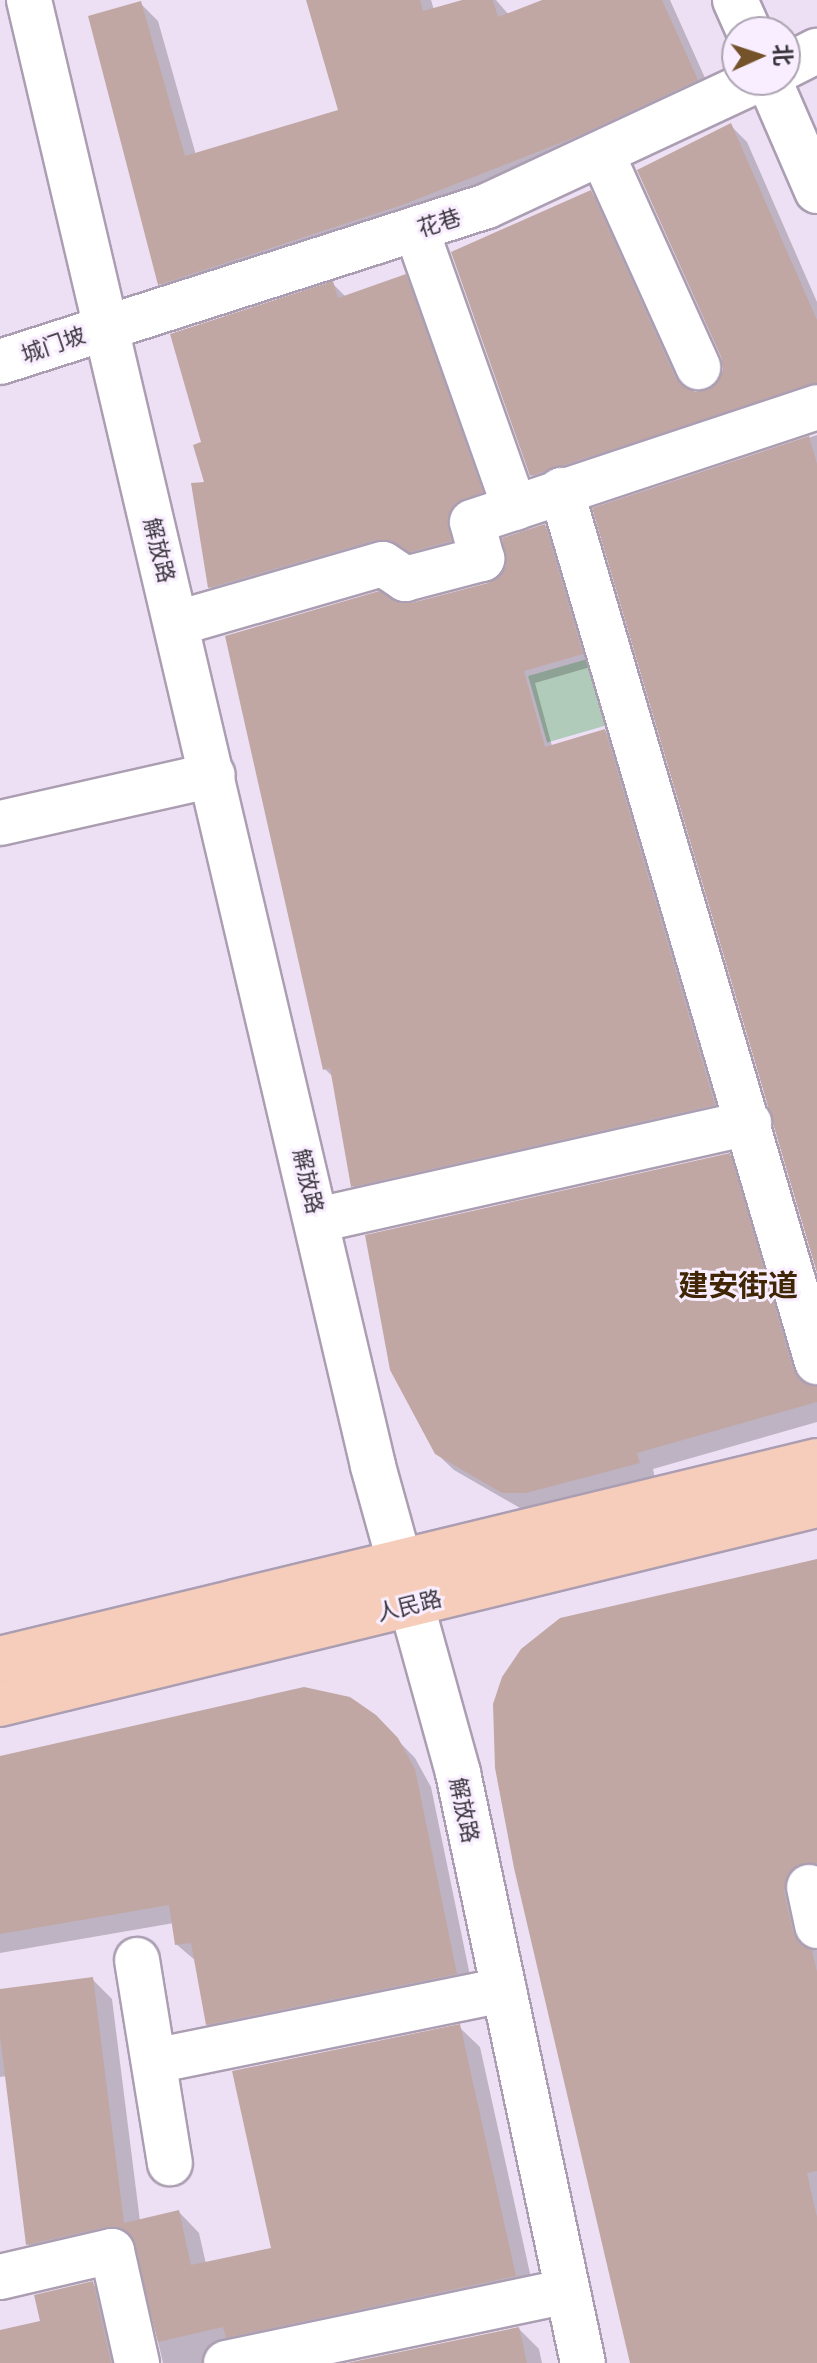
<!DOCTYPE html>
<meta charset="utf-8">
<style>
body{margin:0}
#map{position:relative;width:817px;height:2363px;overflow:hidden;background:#ede0f4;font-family:"PT Serif","Noto Sans SC",serif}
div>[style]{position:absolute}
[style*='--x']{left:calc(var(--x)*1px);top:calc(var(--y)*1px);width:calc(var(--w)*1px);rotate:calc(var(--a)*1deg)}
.green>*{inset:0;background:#b1cbba;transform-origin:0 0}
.shadow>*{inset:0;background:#0003}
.building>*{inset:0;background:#c1a7a4}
.roads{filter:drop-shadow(2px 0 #ab9eb2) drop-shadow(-2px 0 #ab9eb2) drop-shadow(0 2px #ab9eb2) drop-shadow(0 -2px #ab9eb2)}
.minor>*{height:44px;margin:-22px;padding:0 22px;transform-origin:22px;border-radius:22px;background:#fff}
.major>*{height:44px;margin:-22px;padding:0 22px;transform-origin:22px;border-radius:22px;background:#f6ccbb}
span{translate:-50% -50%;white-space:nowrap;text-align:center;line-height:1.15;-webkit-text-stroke:6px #f9eeff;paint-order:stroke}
.street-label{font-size:22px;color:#39343c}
.district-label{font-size:30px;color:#402604;font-weight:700}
.north{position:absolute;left:721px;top:16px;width:80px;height:80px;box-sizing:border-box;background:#f9eeff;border:2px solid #aca4b1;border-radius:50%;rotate:87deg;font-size:22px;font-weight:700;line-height:32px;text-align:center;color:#39343c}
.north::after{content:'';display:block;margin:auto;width:28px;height:36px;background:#74522a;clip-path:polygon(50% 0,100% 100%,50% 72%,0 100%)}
</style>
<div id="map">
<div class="green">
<div style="left:605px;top:654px;width:69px;height:80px;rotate:74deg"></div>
</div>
<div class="shadow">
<div style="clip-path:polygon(308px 0,431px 0,434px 10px,470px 0,496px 0,509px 15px,547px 0,670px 0,714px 98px,177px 302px,160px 284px,141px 4px,158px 21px,196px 155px,341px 111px)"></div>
<div style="clip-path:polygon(731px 126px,747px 142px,817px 302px,817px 402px,548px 492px,532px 475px,590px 192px,607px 209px,688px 389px,694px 394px,710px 391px,725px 371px)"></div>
<div style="clip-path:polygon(405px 277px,421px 292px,497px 508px,466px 556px,226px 603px,210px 587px,204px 444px,333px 284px,346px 297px)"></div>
<div style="clip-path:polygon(817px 435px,817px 1272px,595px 510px)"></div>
<div style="clip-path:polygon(544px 526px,556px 538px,594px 666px,535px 683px,552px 746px,605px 731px,617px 744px,726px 1117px,365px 1198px,353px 1186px,333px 1077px,325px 1069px,411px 605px,489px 585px)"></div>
<div style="clip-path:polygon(729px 1155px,745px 1172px,808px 1386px,817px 1388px,817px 1422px,653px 1469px,655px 1479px,543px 1508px,520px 1508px,454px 1470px,436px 1453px)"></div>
<div style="clip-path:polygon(817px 1561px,817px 1880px,800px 1910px,811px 1949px,817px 1951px,817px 2363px,633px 2363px)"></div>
<div style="clip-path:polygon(375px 1717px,415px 1758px,431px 1787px,473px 1990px,224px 2041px,207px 2024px,196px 1961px,176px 1944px,174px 1923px,0 1953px,0 1759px)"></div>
<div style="clip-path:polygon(92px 1979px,112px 1999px,140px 2221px,179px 2212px,199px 2233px,206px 2264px,274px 2249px,459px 2027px,480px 2047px,535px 2296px,236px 2363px,163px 2363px,136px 2248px,48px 2265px,28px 2244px,7px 2076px,0 2077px,0 1991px)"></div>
<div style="clip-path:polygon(92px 2283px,113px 2304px,128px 2363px,0 2363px,0 2332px,42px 2323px)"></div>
<div style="clip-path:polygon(519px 2329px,539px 2349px,542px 2363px,357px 2363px)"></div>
</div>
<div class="building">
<div style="clip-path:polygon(306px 0,420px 0,423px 11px,462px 0,493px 0,498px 17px,542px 0,662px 0,698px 80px,578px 136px,402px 205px,158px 285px,88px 16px,141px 1px,185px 156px,338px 110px)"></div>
<div style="clip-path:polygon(731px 123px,817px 320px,817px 383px,530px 476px,451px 252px,591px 190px,675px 377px,695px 392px,709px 389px,723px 370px,721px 357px,637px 170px)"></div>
<div style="clip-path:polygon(406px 274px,483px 492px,453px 506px,448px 517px,451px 541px,410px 552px,388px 540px,376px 540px,208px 588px,191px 483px,204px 482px,193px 445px,201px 442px,170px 334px,333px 281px,338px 298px)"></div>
<div style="clip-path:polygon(809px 436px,817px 464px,817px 1273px,592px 508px)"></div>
<div style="clip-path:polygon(545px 524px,583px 654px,524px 671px,545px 747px,605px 729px,715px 1105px,351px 1187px,330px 1068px,323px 1070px,225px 636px,379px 591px,411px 603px,488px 583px,506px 566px,502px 538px)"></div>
<div style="clip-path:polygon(730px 1153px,793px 1369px,800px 1381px,817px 1386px,817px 1402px,637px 1453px,640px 1463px,526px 1493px,502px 1493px,435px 1454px,390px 1370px,365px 1235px)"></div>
<div style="clip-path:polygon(817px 1559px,817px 1863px,793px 1868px,784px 1891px,793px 1932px,799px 1943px,812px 1950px,817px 1972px,817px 2171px,807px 2173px,817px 2217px,817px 2363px,630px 2363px,514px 1868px,495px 1768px,493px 1704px,502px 1677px,521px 1649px,560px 1618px)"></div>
<div style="clip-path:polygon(304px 1687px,350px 1697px,376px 1715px,398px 1738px,415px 1769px,457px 1974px,206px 2025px,191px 1943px,175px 1945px,169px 1905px,0 1934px,0 1756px)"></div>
<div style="clip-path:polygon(93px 1977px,124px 2223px,179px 2210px,191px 2265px,271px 2248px,232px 2071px,460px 2024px,516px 2276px,226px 2338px,223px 2327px,158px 2342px,130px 2234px,106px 2227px,26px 2245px,0 2036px,0 1989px)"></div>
<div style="clip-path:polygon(93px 2281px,111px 2363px,0 2363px,0 2330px,40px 2321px,34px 2295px)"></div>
<div style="clip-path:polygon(519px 2327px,527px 2363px,347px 2363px)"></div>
</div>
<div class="roads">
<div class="minor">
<div style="--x:29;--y:0;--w:1506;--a:76.79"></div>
<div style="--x:373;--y:1466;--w:319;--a:74.5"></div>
<div style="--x:458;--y:1773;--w:603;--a:78.04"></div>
<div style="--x:735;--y:0;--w:35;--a:66"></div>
<div style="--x:785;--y:67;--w:36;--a:-27"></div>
<div style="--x:769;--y:80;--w:121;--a:66.6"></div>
<div style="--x:602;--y:154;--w:234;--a:65.7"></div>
<div style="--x:416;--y:229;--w:296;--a:70.5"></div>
<div style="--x:0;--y:362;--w:511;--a:-17.76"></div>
<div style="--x:487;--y:206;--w:298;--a:-25"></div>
<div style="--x:561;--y:490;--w:909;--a:73.64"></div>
<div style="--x:178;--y:623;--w:213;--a:-16.1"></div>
<div style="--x:383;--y:564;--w:27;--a:34"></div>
<div style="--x:405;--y:579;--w:80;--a:-14.6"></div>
<div style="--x:482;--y:559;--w:38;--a:-105"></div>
<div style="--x:472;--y:522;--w:364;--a:-18.4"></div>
<div style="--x:0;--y:823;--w:218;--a:-12.7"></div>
<div style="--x:318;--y:1220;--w:442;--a:-12.7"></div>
<div style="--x:809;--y:1887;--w:40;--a:78"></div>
<div style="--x:137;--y:1960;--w:206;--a:80.8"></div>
<div style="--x:154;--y:2061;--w:357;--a:-11.5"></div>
<div style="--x:0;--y:2277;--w:115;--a:-13.1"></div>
<div style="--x:112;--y:2251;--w:115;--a:77.4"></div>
<div style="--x:226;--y:2363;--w:349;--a:-11.9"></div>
</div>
<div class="major">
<div style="--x:0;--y:1659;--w:841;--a:-13.62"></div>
<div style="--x:0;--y:1704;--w:841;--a:-13.69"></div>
</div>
</div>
<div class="street-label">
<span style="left:439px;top:222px;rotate:-18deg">花巷</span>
<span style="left:53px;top:344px;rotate:-19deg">城门坡</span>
<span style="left:160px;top:550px;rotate:76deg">解放路</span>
<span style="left:309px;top:1181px;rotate:77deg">解放路</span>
<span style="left:409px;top:1605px;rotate:-14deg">人民路</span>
<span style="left:465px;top:1810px;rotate:78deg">解放路</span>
</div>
<div class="district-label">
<span style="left:738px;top:1285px">建安街道</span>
</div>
<div class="north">北</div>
</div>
